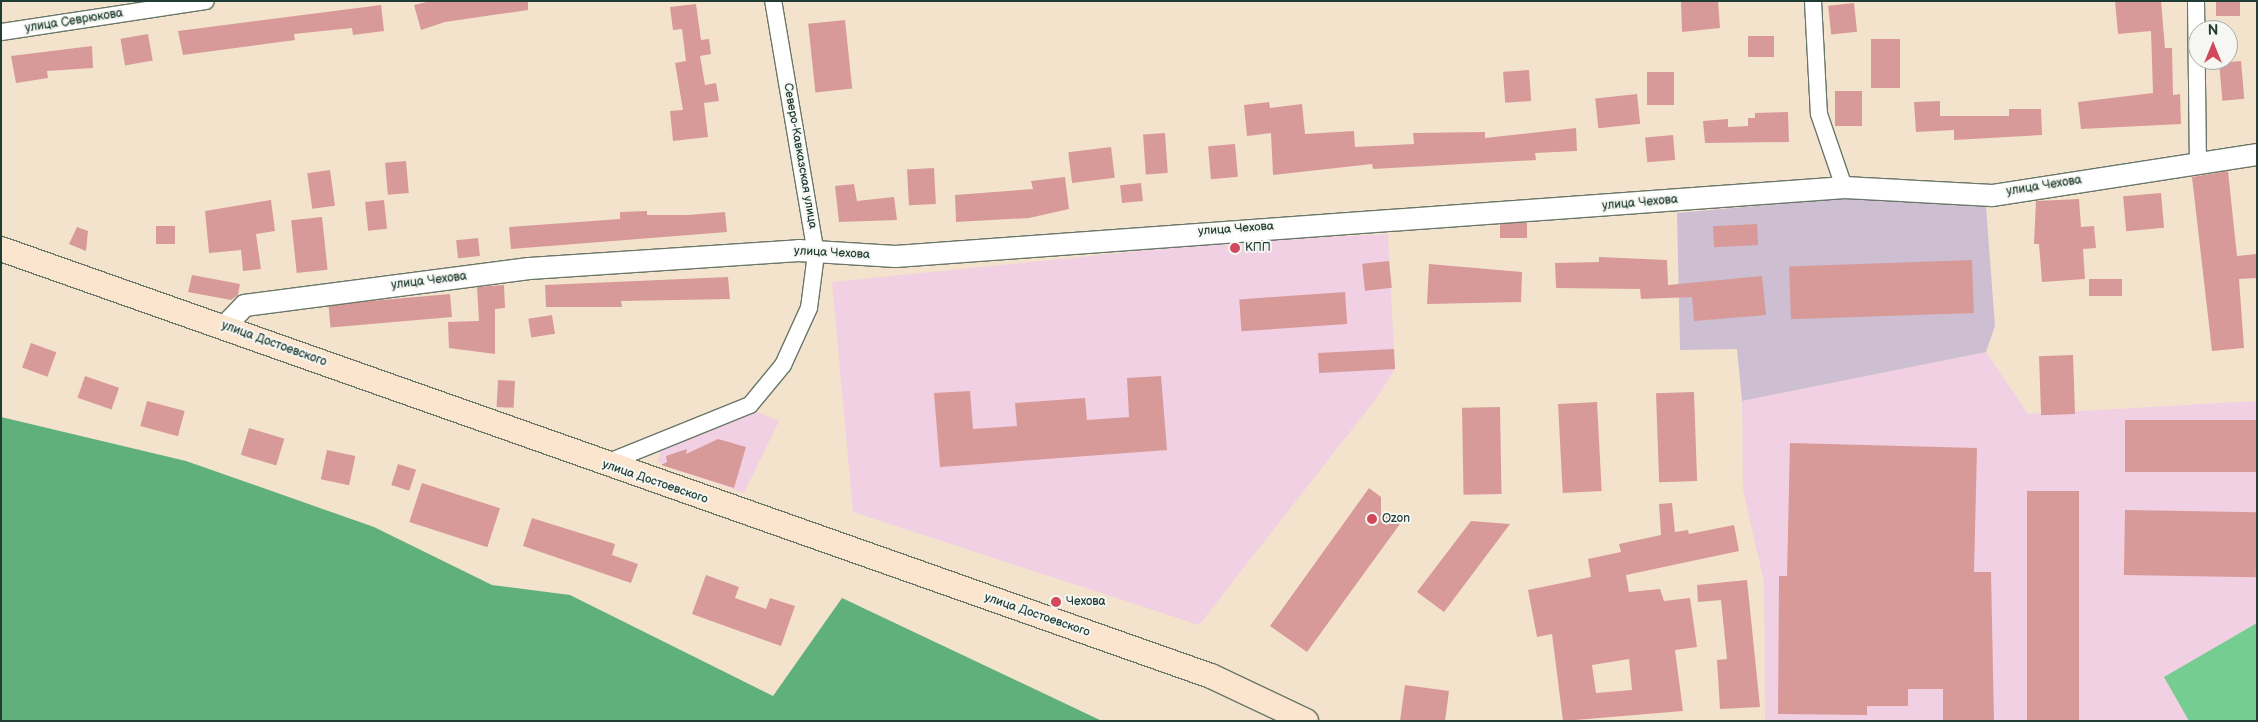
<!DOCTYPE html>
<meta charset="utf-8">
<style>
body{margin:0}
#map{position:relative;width:2258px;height:722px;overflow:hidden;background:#f3e3cc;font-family:"Balsamiq Sans",sans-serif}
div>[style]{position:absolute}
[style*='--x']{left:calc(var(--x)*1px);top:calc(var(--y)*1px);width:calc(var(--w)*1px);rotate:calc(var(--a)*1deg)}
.built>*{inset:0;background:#f1d0e3}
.industrial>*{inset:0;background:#cebed1}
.green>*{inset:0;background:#76cd92}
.forest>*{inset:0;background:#60b07c}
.building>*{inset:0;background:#d89a98;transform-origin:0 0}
.roads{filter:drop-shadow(1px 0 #697769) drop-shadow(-1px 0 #697769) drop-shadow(0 1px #697769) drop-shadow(0 -1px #697769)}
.minor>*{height:16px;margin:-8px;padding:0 8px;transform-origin:8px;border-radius:8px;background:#fff}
.tertiary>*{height:21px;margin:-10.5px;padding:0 10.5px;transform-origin:10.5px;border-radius:10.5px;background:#fff}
.secondary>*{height:24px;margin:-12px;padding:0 12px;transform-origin:12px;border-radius:12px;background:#fce5cf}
.dots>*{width:14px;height:14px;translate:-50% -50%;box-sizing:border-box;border:2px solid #f6f6f2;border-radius:50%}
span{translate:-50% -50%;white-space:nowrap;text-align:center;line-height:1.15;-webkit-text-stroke:4px #f6f6f2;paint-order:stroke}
.street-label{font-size:12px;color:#1f3d34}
.poi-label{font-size:12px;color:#1f3d34}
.left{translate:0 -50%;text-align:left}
.frame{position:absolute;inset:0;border:2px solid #1f3d34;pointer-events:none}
.north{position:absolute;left:2188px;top:20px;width:50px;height:50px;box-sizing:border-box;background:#f6f6f2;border:1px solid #a0aca6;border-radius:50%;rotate:0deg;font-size:14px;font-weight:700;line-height:20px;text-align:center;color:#1f3d34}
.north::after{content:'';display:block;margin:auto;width:18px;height:22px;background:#d1495b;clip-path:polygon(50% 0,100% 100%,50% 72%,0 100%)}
</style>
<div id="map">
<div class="built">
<div style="clip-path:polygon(1388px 234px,1395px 369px,1378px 396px,1199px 625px,853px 512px,832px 282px,1228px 242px)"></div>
<div style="clip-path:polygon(1986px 352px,2028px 414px,2257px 401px,2257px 721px,1765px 721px,1764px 582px,1743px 490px,1742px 401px)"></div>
<div style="clip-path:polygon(757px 412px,779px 421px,744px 493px,658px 462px,660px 449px)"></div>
</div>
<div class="industrial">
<div style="clip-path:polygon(1842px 198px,1986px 206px,1995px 326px,1986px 352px,1742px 401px,1737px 349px,1680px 350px,1677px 213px)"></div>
</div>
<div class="green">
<div style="clip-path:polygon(2257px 623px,2257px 721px,2189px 721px,2164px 677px)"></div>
</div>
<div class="forest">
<div style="clip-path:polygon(1px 417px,186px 461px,374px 527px,492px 585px,570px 595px,773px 696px,842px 598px,1102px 721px,1px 721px)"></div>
</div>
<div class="building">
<div style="clip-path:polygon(431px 1px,528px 1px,528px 10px,445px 22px,421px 30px,414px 5px)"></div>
<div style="clip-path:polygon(1681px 1px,1718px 1px,1720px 28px,1682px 32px)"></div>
<div style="clip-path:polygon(2115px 1px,2161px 1px,2165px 48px,2172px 48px,2173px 95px,2180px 94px,2181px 124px,2081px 129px,2078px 102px,2153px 93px,2151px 31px,2118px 34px)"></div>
<div style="left:2216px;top:1px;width:24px;height:15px"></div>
<div style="left:1854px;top:3px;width:29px;height:26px;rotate:84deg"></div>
<div style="clip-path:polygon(696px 4px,701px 40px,709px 39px,711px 54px,700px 56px,705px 85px,716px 83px,719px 101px,704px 103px,708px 137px,673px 141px,670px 111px,683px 110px,675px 63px,686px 61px,682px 29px,673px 30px,670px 7px)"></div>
<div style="clip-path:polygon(381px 5px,384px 31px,353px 35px,352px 28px,294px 34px,295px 40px,183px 55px,178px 31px)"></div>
<div style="left:845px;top:20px;width:69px;height:37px;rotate:84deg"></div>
<div style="left:148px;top:34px;width:27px;height:28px;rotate:80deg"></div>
<div style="left:1748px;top:36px;width:26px;height:21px"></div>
<div style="left:1871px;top:39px;width:29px;height:49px"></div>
<div style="clip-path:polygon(92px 46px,93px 68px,47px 71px,48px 78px,16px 83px,11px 56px)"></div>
<div style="left:2241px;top:61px;width:38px;height:22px;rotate:85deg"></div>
<div style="left:1529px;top:70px;width:31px;height:26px;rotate:86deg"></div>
<div style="left:1647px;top:72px;width:27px;height:33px"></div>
<div style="left:1835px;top:91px;width:27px;height:35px"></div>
<div style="left:1637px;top:94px;width:30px;height:42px;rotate:84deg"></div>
<div style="clip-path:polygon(1940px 101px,1940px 116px,2009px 116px,2009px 109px,2041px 109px,2042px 135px,1954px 140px,1954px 130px,1916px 132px,1914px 102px)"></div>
<div style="clip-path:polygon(1269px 102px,1270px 108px,1302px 104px,1305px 134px,1354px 131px,1355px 147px,1414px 144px,1413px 133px,1485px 132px,1485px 138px,1576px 128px,1577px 151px,1535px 153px,1536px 160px,1373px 169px,1372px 164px,1273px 175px,1271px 133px,1247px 136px,1244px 105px)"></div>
<div style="clip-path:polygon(1788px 112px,1789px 142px,1705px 143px,1703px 121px,1728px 119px,1728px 127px,1748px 126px,1748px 118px,1755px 118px,1755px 113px)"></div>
<div style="left:1165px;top:133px;width:40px;height:22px;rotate:86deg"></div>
<div style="left:1673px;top:135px;width:25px;height:28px;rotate:85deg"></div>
<div style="left:1235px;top:144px;width:33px;height:27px;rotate:85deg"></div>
<div style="left:1111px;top:147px;width:31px;height:43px;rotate:83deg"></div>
<div style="left:406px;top:161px;width:32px;height:21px;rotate:85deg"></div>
<div style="left:934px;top:168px;width:36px;height:27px;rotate:87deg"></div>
<div style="left:330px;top:170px;width:36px;height:23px;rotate:82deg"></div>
<div style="clip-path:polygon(2228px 171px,2237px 256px,2257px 254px,2257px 278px,2239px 279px,2244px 348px,2212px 351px,2192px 177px)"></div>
<div style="clip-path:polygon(1065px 177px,1069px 209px,1029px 218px,956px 222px,955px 195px,1033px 189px,1031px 181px)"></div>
<div style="left:1141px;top:183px;width:18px;height:21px;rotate:84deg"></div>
<div style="clip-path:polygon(854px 184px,857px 201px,894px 197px,897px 220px,839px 222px,835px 186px)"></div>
<div style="left:2161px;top:193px;width:35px;height:38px;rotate:85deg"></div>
<div style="clip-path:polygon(2079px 199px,2081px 227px,2094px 226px,2096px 248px,2083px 249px,2085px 279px,2042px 282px,2039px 244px,2034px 244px,2036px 201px)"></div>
<div style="clip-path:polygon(271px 200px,275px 231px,256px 234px,261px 269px,243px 271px,241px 250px,209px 253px,205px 211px)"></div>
<div style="left:384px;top:200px;width:29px;height:19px;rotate:84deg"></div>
<div style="clip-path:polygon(647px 211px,647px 215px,688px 215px,725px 212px,727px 232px,511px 249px,509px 227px,620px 219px,620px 212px)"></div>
<div style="left:322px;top:217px;width:53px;height:31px;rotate:84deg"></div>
<div style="left:1527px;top:223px;width:15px;height:27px;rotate:90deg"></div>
<div style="left:1757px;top:224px;width:21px;height:44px;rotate:87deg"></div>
<div style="left:156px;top:226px;width:19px;height:18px"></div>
<div style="clip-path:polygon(77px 227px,88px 231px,86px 251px,69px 244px)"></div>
<div style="left:478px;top:238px;width:18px;height:22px;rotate:84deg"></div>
<div style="clip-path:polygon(1599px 257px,1667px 260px,1668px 285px,1762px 276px,1766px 315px,1694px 321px,1692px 297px,1641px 299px,1640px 289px,1556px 288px,1555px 263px,1599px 262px)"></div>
<div style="left:1972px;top:260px;width:53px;height:183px;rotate:88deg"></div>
<div style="left:1389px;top:261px;width:27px;height:27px;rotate:84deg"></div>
<div style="clip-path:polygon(1429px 264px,1522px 272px,1521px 302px,1427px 304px)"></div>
<div style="clip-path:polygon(192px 275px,240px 284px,238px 295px,231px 300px,188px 292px)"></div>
<div style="clip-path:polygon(728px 277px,730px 299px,621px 301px,622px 307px,546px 307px,545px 285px)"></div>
<div style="left:2089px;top:279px;width:33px;height:17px"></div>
<div style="clip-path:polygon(504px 285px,505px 308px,495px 309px,495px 354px,449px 348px,448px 322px,479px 321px,477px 287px)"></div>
<div style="left:1345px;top:292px;width:32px;height:106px;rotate:86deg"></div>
<div style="left:450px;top:294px;width:23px;height:122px;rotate:85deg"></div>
<div style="left:552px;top:315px;width:19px;height:24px;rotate:81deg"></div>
<div style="left:31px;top:343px;width:27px;height:26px;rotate:20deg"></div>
<div style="left:1394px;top:349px;width:20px;height:76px;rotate:87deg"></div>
<div style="left:2073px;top:355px;width:59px;height:34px;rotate:88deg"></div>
<div style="left:85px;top:376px;width:36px;height:23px;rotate:19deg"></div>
<div style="clip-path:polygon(1161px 376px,1167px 450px,940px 467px,934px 393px,970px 391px,973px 429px,1017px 426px,1015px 403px,1085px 398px,1087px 420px,1129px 417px,1127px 378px)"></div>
<div style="left:498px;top:380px;width:17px;height:27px;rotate:3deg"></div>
<div style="left:1694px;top:392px;width:89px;height:38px;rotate:88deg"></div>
<div style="left:147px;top:401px;width:39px;height:26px;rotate:15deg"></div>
<div style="left:1597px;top:402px;width:89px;height:39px;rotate:87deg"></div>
<div style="left:1500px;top:407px;width:87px;height:38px;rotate:89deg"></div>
<div style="left:2257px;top:420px;width:52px;height:132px;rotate:90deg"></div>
<div style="left:249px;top:428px;width:37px;height:28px;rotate:17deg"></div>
<div style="clip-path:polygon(718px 439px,746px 447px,734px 488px,661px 465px,667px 462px,666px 456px,687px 449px,686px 454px)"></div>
<div style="clip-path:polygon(1790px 443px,1977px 448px,1974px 572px,1991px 572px,1994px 721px,1943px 721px,1943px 689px,1908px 689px,1908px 706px,1867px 706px,1867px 715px,1778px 714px,1779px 576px,1787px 576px)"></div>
<div style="left:327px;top:450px;width:29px;height:30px;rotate:12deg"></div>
<div style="left:398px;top:464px;width:19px;height:22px;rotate:18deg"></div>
<div style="left:422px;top:483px;width:82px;height:41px;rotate:18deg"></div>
<div style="clip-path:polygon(1369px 488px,1381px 497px,1381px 515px,1405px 517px,1307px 652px,1270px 626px)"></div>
<div style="left:2027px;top:491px;width:52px;height:230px"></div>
<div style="clip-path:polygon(evenodd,1672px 503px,1675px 532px,1688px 530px,1689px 534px,1734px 525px,1739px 551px,1626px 575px,1629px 592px,1660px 589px,1664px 601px,1690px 598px,1697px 647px,1675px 650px,1683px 711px,1563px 721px,1552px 634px,1537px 637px,1528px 590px,1591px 577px,1588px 559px,1621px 552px,1619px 544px,1661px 535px,1659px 504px,1672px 503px,1629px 659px,1632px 690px,1596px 693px,1592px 665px,1629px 659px)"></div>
<div style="left:2125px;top:510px;width:132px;height:65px;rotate:1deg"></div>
<div style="clip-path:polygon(532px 518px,615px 544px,612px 555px,638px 564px,631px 583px,523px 546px)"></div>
<div style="clip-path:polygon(1471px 521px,1510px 524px,1444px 612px,1417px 592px)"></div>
<div style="clip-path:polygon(706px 575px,739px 587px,735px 598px,766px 609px,770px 598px,795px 606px,781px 646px,692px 614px)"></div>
<div style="clip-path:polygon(1747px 580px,1760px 707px,1720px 709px,1717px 660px,1727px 659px,1721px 600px,1698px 602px,1697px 585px)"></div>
<div style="clip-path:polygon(1405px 685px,1449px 691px,1445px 721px,1400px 721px)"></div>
</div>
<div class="roads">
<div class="minor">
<div style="--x:1813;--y:1;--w:113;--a:87"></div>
<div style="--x:1819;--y:114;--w:77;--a:71.1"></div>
<div style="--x:2196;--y:1;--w:159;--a:89.3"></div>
<div style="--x:1;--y:32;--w:207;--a:-8.6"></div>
<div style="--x:604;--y:464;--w:157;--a:-22"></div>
<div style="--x:750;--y:405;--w:52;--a:-50.5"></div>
<div style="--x:783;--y:365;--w:63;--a:-65.5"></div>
<div style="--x:809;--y:308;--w:54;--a:-82.6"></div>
<div style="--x:816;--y:254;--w:257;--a:-99.6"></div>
</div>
<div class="tertiary">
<div style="--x:224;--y:326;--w:29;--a:-46"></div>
<div style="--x:244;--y:305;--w:287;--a:-7.4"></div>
<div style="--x:529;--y:268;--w:270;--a:-3.8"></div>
<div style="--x:798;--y:250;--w:97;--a:3.5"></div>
<div style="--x:895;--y:256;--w:952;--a:-4.16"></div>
<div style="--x:1844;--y:187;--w:148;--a:3.1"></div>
<div style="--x:1992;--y:195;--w:268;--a:-8.8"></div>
</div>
<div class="secondary">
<div style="--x:1;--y:249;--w:1283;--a:19.44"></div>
<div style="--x:1211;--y:676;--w:105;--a:25.3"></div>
</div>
</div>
<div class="dots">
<div style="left:1235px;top:248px;background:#d1495b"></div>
<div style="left:1372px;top:519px;background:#d1495b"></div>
<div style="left:1056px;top:602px;background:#d1495b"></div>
</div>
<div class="street-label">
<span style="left:74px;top:21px;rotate:-9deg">улица Севрюкова</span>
<span style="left:800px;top:156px;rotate:80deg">Северо-Кавказская улица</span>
<span style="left:2044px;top:186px;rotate:-9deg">улица Чехова</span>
<span style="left:1640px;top:203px;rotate:-5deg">улица Чехова</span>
<span style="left:1236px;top:229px;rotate:-4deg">улица Чехова</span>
<span style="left:832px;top:253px;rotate:3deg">улица Чехова</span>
<span style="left:429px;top:281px;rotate:-7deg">улица Чехова</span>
<span style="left:274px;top:344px;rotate:20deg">улица Достоевского</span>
<span style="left:655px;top:482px;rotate:19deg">улица Достоевского</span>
<span style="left:1037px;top:615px;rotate:19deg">улица Достоевского</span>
</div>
<div class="poi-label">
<span class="left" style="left:1245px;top:248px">КПП</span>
<span class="left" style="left:1382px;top:519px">Ozon</span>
<span class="left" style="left:1066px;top:602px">Чехова</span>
</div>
<div class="frame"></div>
<div class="north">N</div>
</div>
